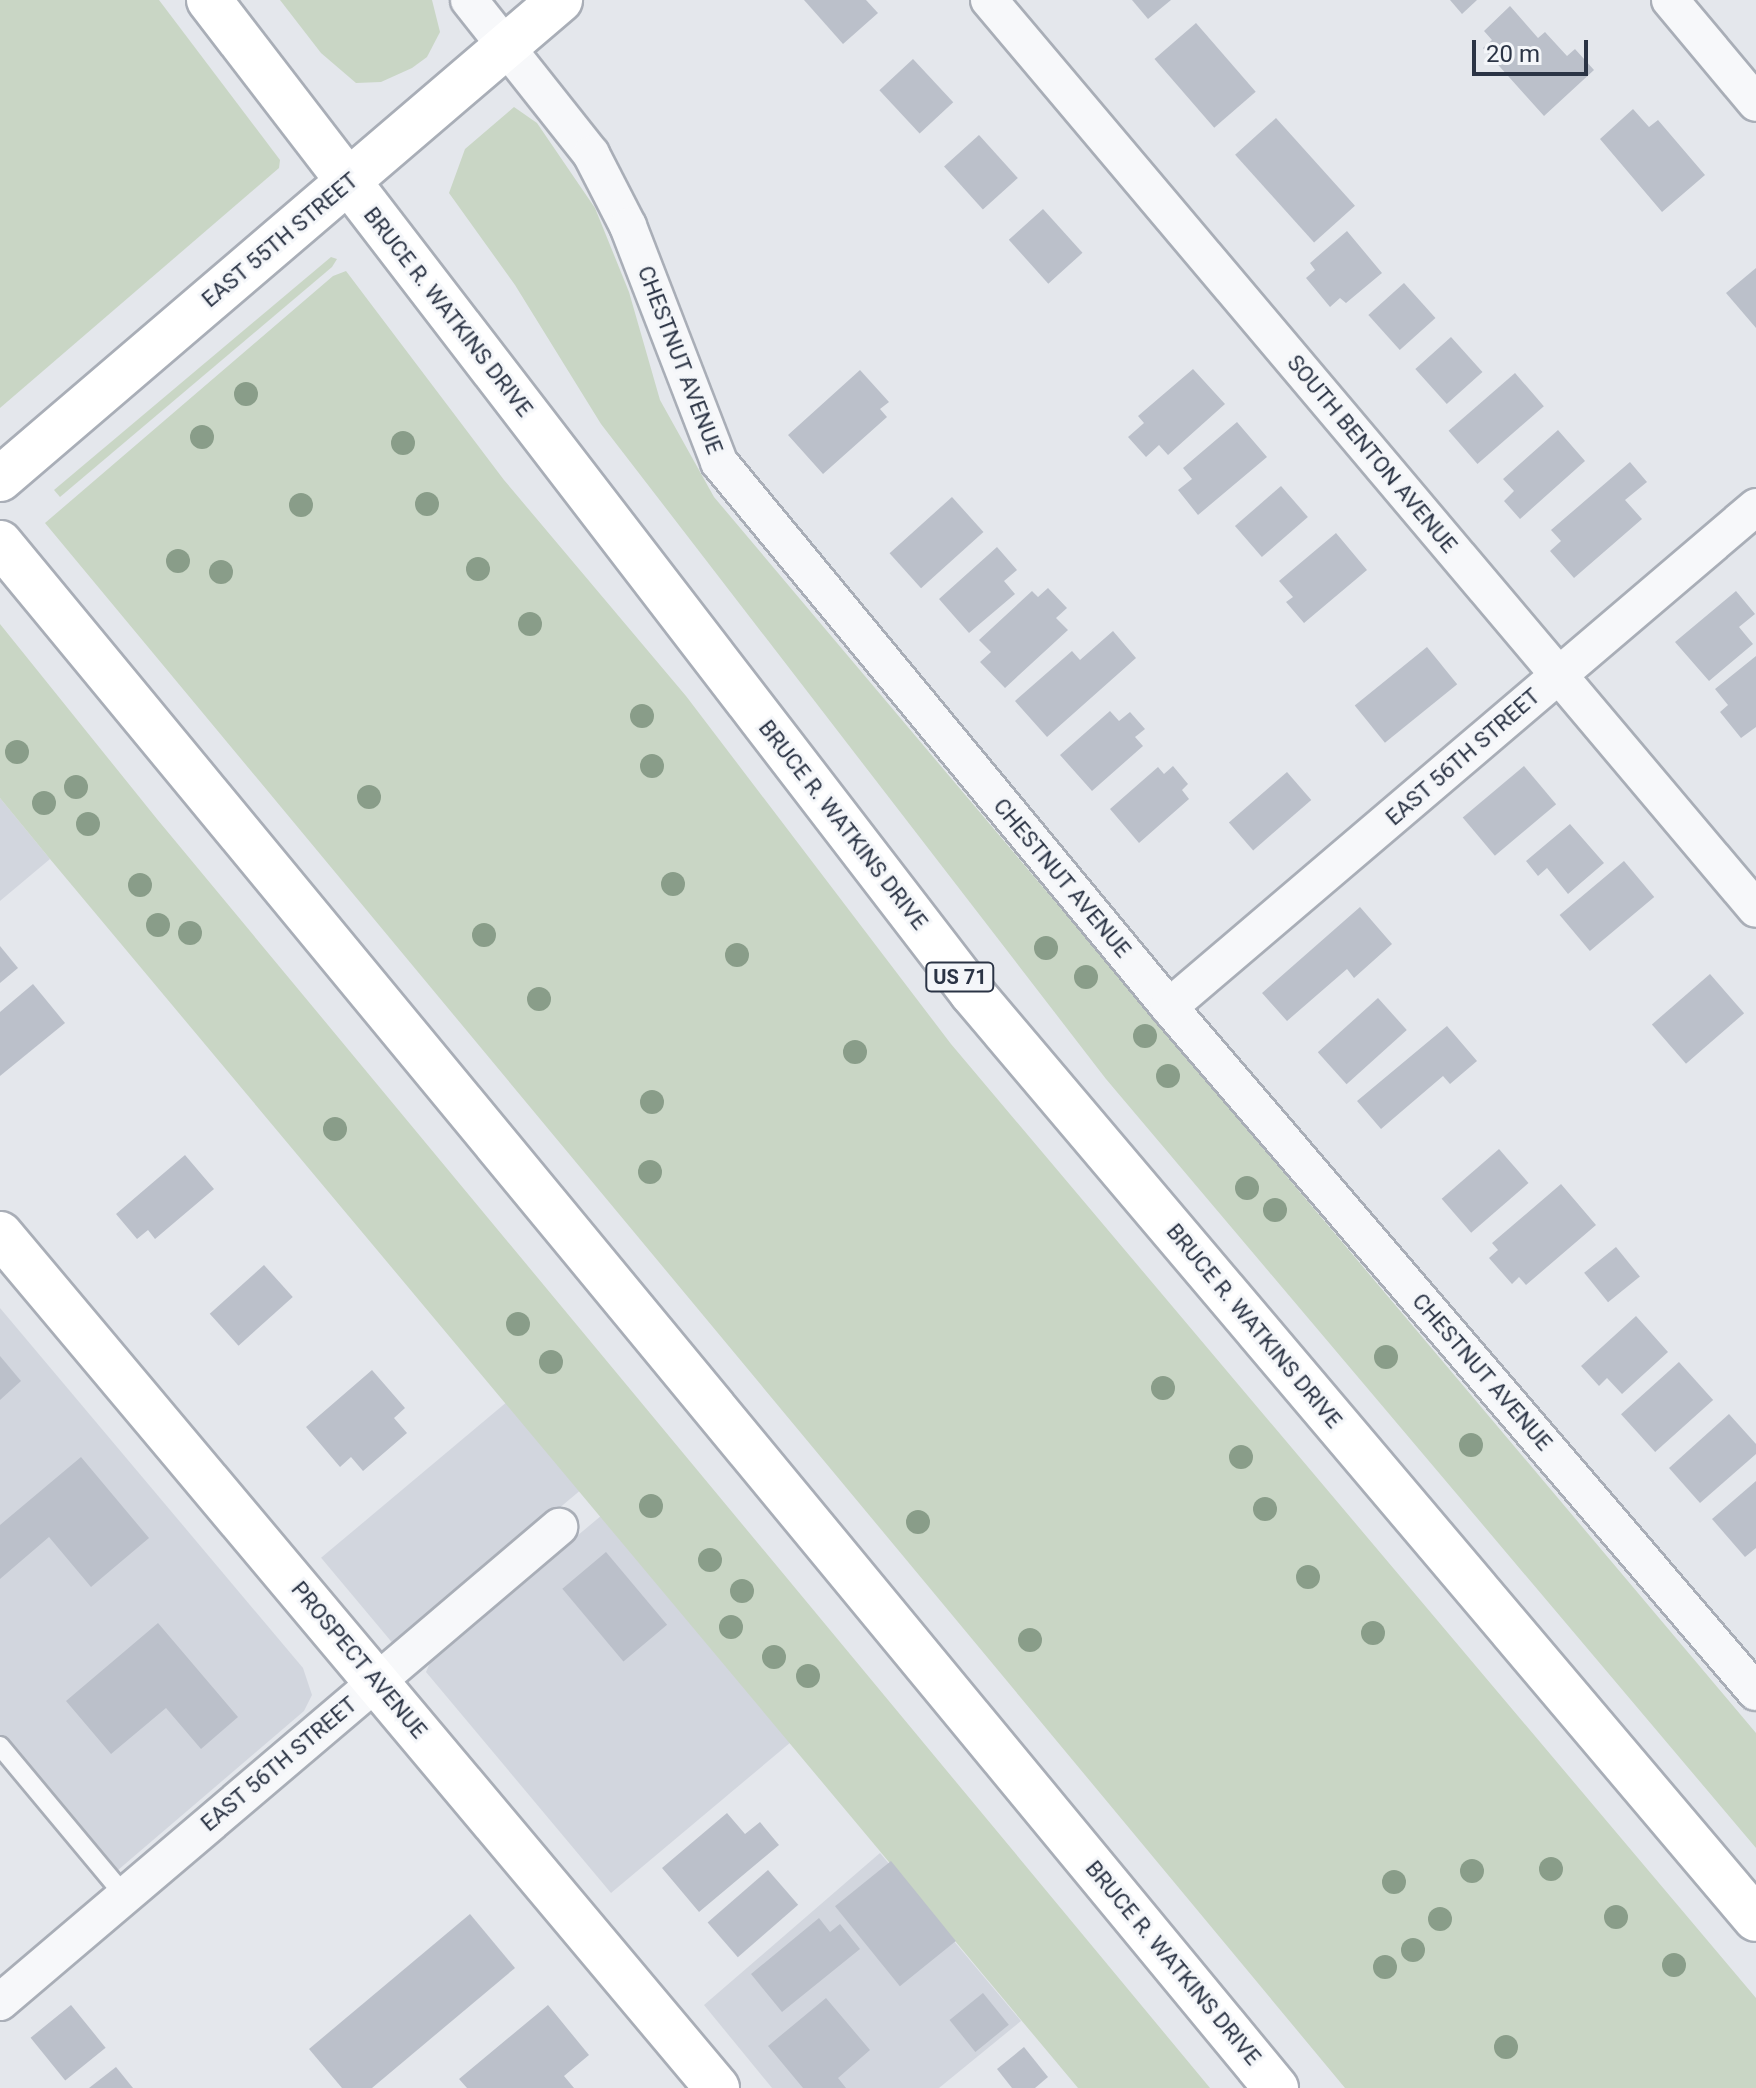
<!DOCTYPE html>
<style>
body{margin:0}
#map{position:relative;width:1756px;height:2088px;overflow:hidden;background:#e4e7ec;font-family:Roboto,sans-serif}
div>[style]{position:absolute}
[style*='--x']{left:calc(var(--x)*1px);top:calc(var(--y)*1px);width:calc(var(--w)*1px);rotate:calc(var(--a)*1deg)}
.built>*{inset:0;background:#d2d6de;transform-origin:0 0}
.green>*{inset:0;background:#c9d6c5}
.building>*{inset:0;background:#bbc0ca;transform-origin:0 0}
.roads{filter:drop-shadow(2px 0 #a9aeb7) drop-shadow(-2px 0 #a9aeb7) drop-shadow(0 2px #a9aeb7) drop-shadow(0 -2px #a9aeb7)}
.lane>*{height:18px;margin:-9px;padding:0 9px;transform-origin:9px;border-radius:9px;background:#f7f8fa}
.street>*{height:36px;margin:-18px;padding:0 18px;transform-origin:18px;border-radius:18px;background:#f7f8fa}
.secondary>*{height:44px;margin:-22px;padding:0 22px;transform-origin:22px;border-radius:22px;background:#fff}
.highway>*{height:44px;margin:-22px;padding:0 22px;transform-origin:22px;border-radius:22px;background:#fff}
.trees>*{width:24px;height:24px;margin:-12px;border-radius:50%;background:#899d89}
span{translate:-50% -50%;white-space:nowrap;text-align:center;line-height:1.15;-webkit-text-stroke:6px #f4f6f9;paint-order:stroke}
.shield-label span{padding:2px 6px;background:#f4f6f9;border:2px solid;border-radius:6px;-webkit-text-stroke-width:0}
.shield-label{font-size:20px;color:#2b3445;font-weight:700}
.street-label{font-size:22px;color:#2b3445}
.scale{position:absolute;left:1472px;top:40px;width:116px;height:36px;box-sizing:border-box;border:4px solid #2b3445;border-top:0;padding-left:10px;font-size:24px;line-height:28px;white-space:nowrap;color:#2b3445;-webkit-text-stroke:6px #f4f6f9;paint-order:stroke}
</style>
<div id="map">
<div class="built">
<div style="clip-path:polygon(0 798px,50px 859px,0 901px)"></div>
<div style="clip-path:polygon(0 1308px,303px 1668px,312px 1695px,304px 1711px,104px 1882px,0 1760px)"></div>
<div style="left:508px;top:1401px;width:115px;height:244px;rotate:50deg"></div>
<div style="clip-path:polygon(602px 1515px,791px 1742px,611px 1893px,426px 1672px,432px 1658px)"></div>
<div style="clip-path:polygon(880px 1853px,1021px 2021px,939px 2088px,772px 2088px,704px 2005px)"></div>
</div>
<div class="green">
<div style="clip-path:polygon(0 0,159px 0,280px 160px,279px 168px,0 408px)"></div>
<div style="clip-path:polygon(280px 0,432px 0,440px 32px,427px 57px,412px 68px,381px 82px,356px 83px,321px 53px)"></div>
<div style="clip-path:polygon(514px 107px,537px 123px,595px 208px,629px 292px,660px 400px,714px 497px,1756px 1733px,1756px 1848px,1106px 1079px,601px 424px,515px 285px,449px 193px,465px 149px)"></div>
<div style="clip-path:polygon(331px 257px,337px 259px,332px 267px,60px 497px,54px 490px)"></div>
<div style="clip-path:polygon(346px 271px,504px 480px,686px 696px,951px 1044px,1756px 1998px,1756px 2088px,1345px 2088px,45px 523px,333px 276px)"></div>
<div style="clip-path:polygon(0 624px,157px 819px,1210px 2088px,1078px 2088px,50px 859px,0 798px)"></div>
</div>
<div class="building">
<div style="clip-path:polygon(804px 0,866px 0,878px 13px,843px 44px)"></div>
<div style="clip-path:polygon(1132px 0,1171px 0,1148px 19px)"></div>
<div style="clip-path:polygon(1450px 0,1477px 0,1462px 14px)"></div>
<div style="clip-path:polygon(1510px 6px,1538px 38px,1545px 32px,1567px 56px,1575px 49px,1594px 70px,1544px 116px,1483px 48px,1492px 40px,1484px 31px)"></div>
<div style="left:1196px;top:23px;width:91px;height:55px;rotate:49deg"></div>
<div style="left:913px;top:59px;width:59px;height:46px;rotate:47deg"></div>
<div style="clip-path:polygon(1633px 109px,1649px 127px,1658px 120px,1705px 175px,1662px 212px,1600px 139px)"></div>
<div style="left:1276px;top:118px;width:118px;height:55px;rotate:48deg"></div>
<div style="left:979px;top:135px;width:58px;height:47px;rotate:48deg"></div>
<div style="left:1043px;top:209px;width:59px;height:46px;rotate:48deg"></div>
<div style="clip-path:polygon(1347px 231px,1382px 273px,1346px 303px,1340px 298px,1330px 307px,1306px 278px,1315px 270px,1310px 263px)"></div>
<div style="clip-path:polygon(1756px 268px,1756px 328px,1726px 293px)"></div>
<div style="left:1404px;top:283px;width:47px;height:48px;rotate:48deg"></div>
<div style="left:1451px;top:337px;width:47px;height:48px;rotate:48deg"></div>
<div style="clip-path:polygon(1193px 369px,1225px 404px,1168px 455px,1159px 445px,1146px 457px,1128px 437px,1144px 423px,1138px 416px)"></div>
<div style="clip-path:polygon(860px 370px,889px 402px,880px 409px,887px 417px,823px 474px,788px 435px)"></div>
<div style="left:1515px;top:373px;width:44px;height:88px;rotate:49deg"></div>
<div style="clip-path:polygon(1237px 422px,1267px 457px,1198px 515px,1178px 490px,1192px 479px,1183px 468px)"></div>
<div style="clip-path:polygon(1558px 430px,1585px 461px,1520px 519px,1504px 501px,1514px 491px,1503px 479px)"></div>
<div style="clip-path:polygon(1630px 462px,1647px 482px,1625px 500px,1642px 519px,1574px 578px,1550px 551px,1561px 541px,1551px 530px)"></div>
<div style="left:1281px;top:486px;width:41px;height:61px;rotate:49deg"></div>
<div style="left:952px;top:497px;width:47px;height:84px;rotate:48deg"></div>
<div style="clip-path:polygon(1336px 533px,1367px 570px,1304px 623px,1286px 602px,1293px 597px,1279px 581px)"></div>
<div style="clip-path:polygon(997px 547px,1017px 570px,1004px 581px,1015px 594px,969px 633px,939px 599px)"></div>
<div style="clip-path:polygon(1048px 588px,1067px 608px,1056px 618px,1068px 630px,1005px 688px,980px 662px,991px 652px,979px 640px,1032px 591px,1038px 597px)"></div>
<div style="clip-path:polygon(1736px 591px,1755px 614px,1739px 627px,1753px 644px,1709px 681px,1675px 642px)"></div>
<div style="clip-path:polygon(1113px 631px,1136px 658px,1047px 737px,1015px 701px,1072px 651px,1080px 660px)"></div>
<div style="left:1427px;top:647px;width:48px;height:93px;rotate:51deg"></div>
<div style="clip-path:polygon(1756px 656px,1756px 727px,1741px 738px,1720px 712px,1728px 705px,1715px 689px)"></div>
<div style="clip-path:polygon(1110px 711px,1119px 721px,1130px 712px,1145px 729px,1135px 737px,1143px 746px,1092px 791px,1060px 755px)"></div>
<div style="clip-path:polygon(1173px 766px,1188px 784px,1182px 790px,1189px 799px,1139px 843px,1110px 809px,1158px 767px,1164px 774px)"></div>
<div style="left:1524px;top:766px;width:50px;height:80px;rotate:50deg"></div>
<div style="left:1287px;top:772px;width:37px;height:77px;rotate:49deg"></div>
<div style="clip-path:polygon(1570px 824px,1604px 863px,1568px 894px,1547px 868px,1538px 876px,1526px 861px)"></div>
<div style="left:1624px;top:861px;width:47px;height:84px;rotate:50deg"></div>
<div style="clip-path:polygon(1360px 907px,1392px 944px,1354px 978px,1347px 969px,1287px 1021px,1262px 993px)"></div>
<div style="clip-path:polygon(0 946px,18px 968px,0 983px)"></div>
<div style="left:1710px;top:974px;width:52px;height:77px;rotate:49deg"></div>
<div style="clip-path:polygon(33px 984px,65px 1023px,0 1076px,0 1012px)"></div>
<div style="left:1378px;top:998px;width:43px;height:81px;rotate:48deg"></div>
<div style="clip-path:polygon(1447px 1026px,1477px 1061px,1450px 1084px,1443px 1076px,1381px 1129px,1357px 1101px)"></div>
<div style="left:1499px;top:1149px;width:45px;height:76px;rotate:49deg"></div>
<div style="clip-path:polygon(185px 1155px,214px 1189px,155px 1239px,148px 1230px,137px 1239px,116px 1214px)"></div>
<div style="clip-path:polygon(1561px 1184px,1596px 1225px,1526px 1285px,1519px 1277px,1512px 1284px,1489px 1258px,1498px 1250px,1492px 1243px)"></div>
<div style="left:1616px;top:1247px;width:38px;height:41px;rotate:51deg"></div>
<div style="left:264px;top:1265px;width:43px;height:73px;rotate:48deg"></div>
<div style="clip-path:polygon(1636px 1316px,1668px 1352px,1622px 1394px,1607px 1378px,1599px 1386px,1581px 1366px)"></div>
<div style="clip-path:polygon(0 1356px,21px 1381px,0 1400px)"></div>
<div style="left:1679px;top:1362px;width:51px;height:78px;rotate:48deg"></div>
<div style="clip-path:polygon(372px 1370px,405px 1408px,394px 1418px,407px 1433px,363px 1471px,351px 1457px,340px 1467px,306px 1427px)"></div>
<div style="clip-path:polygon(1729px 1414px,1756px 1444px,1756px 1454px,1700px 1503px,1669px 1468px)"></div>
<div style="clip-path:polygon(81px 1457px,149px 1538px,91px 1587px,49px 1537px,0 1579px,0 1525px)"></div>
<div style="clip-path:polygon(1756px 1481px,1756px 1548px,1745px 1557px,1712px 1519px)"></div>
<div style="left:606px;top:1552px;width:95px;height:57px;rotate:50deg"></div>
<div style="clip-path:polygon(158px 1623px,238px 1717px,201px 1749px,166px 1708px,111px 1754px,66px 1701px)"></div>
<div style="clip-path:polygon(727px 1813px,745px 1834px,760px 1822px,779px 1845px,699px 1912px,662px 1868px)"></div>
<div style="left:891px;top:1861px;width:103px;height:72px;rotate:51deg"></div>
<div style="left:768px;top:1870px;width:46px;height:80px;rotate:49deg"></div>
<div style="clip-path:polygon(470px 1914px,515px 1968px,372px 2088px,342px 2088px,309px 2049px)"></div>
<div style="clip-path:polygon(819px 1918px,830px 1932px,840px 1924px,860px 1949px,782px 2012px,751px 1974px)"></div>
<div style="left:983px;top:1993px;width:41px;height:43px;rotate:51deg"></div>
<div style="clip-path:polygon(826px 1998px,870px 2050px,838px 2078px,846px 2088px,803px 2088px,768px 2046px)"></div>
<div style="left:71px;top:2005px;width:55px;height:52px;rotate:51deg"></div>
<div style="clip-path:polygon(548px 2005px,589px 2055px,564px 2076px,574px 2088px,467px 2088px,459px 2079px)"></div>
<div style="clip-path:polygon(1024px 2047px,1048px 2077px,1035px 2088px,1012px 2088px,997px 2069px)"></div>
<div style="clip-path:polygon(116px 2067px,133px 2088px,89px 2088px)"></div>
</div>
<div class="roads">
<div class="lane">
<div style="--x:0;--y:1746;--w:195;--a:50.2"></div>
</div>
<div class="street">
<div style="--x:469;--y:0;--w:196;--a:51.6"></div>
<div style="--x:591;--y:154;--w:81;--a:62.8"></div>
<div style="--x:628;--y:226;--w:253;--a:68.9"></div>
<div style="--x:719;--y:462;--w:707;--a:50.45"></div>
<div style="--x:1169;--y:1007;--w:902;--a:49.41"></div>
<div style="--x:989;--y:0;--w:1189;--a:49.84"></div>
<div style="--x:1670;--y:0;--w:134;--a:50.1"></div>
<div style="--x:1169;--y:1007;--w:771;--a:-40.42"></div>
<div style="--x:0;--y:2002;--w:734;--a:-40.36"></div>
</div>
<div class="secondary">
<div style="--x:0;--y:479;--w:737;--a:-40.54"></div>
<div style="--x:0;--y:1234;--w:1115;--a:49.98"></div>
</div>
<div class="highway">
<div style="--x:209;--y:0;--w:1252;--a:52.46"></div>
<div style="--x:972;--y:993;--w:1213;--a:49.75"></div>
<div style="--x:0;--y:543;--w:2004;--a:50.45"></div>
</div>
</div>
<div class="trees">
<div style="left:246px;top:394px"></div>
<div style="left:202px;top:437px"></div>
<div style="left:403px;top:443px"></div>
<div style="left:427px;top:504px"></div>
<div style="left:301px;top:505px"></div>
<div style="left:178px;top:561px"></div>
<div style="left:478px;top:569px"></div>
<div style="left:221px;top:572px"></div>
<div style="left:530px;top:624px"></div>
<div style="left:642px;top:716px"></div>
<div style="left:17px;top:752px"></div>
<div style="left:652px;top:766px"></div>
<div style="left:76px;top:787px"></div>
<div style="left:369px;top:797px"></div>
<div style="left:44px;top:803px"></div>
<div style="left:88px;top:824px"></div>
<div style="left:673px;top:884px"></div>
<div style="left:140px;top:885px"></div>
<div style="left:158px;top:925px"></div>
<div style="left:190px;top:933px"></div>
<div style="left:484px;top:935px"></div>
<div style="left:1046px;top:948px"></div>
<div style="left:737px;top:955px"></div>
<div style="left:1086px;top:977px"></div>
<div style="left:539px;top:999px"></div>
<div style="left:1145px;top:1036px"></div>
<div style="left:855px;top:1052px"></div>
<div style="left:1168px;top:1076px"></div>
<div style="left:652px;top:1102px"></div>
<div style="left:335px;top:1129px"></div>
<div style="left:650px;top:1172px"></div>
<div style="left:1247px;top:1188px"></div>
<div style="left:1275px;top:1210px"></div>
<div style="left:518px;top:1324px"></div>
<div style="left:1386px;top:1357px"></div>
<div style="left:551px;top:1362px"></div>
<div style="left:1163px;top:1388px"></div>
<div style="left:1471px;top:1445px"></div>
<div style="left:1241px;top:1457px"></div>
<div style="left:651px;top:1506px"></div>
<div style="left:1265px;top:1509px"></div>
<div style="left:918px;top:1522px"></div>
<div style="left:710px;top:1560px"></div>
<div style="left:1308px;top:1577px"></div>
<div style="left:742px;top:1591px"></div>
<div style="left:731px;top:1627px"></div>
<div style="left:1373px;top:1633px"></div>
<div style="left:1030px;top:1640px"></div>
<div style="left:774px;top:1657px"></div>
<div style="left:808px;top:1676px"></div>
<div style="left:1551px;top:1869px"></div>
<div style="left:1472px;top:1871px"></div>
<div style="left:1394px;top:1882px"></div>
<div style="left:1616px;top:1917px"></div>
<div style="left:1440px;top:1919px"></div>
<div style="left:1413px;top:1950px"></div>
<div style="left:1674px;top:1965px"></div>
<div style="left:1385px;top:1967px"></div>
<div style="left:1506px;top:2047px"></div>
</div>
<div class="shield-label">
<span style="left:960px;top:977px">US 71</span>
</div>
<div class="street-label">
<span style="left:280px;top:240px;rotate:-40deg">EAST 55TH STREET</span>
<span style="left:448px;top:312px;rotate:52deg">BRUCE R. WATKINS DRIVE</span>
<span style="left:680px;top:360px;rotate:69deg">CHESTNUT AVENUE</span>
<span style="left:1372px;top:454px;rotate:50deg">SOUTH BENTON AVENUE</span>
<span style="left:1463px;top:757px;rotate:-41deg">EAST 56TH STREET</span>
<span style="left:843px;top:825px;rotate:52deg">BRUCE R. WATKINS DRIVE</span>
<span style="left:1062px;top:878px;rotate:50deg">CHESTNUT AVENUE</span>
<span style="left:1254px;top:1326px;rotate:50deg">BRUCE R. WATKINS DRIVE</span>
<span style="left:1482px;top:1372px;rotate:49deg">CHESTNUT AVENUE</span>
<span style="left:359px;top:1660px;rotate:50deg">PROSPECT AVENUE</span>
<span style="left:279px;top:1764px;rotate:-40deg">EAST 56TH STREET</span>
<span style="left:1173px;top:1963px;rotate:50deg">BRUCE R. WATKINS DRIVE</span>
</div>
<div class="scale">20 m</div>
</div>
